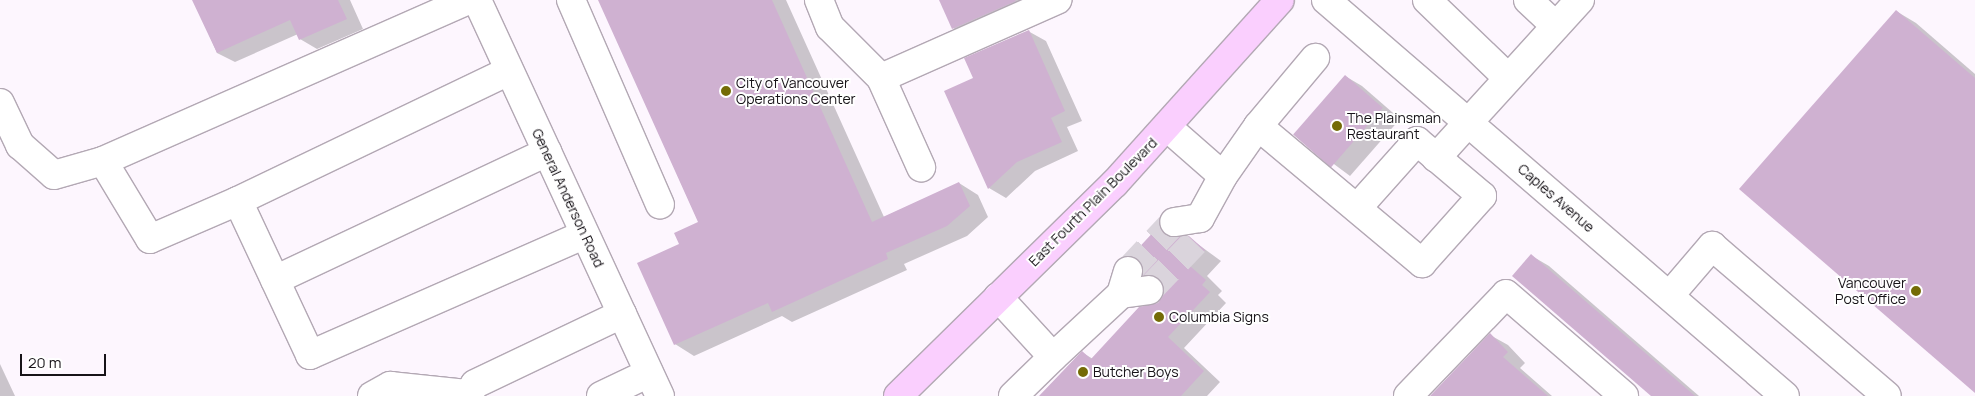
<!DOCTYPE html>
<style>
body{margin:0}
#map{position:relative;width:1975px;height:396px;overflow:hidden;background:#fdf6fe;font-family:Manrope,sans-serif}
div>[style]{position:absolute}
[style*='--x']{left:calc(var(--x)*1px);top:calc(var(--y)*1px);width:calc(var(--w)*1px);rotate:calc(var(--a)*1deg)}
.shadow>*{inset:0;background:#0003}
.building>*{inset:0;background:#cfb1d1;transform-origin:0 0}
.minor-tunnel>*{height:28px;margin-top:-14px;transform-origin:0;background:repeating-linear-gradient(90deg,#dad4dc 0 28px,transparent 0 42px)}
.roads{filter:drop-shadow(1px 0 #b3a8b4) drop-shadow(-1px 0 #b3a8b4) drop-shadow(0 1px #b3a8b4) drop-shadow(0 -1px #b3a8b4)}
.minor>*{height:28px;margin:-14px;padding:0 14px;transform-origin:14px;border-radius:14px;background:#fff}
.major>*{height:28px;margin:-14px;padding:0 14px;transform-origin:14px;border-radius:14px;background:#facffe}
.dots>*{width:14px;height:14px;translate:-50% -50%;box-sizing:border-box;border:2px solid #fff;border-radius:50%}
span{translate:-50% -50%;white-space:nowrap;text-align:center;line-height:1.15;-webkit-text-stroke:4px #fff;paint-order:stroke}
.poi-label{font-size:14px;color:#171318}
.left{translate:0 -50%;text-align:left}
.right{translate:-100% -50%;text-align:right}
.street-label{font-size:14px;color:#171318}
.scale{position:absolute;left:20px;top:354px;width:86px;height:22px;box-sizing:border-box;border:2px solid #171318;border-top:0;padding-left:6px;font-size:15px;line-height:18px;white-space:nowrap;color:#171318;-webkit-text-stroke:4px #fff;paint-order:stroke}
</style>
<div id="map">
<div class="shadow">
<div style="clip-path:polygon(194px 0,350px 0,363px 29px,317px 49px,300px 39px,298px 34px,235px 62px,217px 53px)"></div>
<div style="clip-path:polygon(599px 0,786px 0,884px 217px,959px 183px,978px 195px,988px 217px,967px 236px,904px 264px,907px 270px,792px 322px,782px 316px,694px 356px,675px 344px,681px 244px,699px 223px)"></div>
<div style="clip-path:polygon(941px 0,1050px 0,973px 40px,953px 28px)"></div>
<div style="clip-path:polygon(1896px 11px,1916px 23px,1975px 74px,1975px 391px)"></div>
<div style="clip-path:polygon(1028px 31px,1046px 41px,1082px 121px,1067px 127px,1078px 151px,1035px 171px,1006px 198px,989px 188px,946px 91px,975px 79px)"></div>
<div style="clip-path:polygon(1345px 76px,1362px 86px,1400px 119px,1350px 176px,1295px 135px)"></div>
<div style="clip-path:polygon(1159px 227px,1177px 237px,1188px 237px,1221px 261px,1207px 276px,1222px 291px,1218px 295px,1226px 303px,1184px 348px,1220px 382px,1207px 396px,1041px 396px,1083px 353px,1093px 359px,1165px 297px,1163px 284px,1144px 274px)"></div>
<div style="clip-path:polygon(1532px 256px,1549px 266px,1699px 396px,1653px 396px)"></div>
<div style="clip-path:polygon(1490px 335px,1508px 345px,1525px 363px,1520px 368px,1552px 396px,1431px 396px)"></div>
<div style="clip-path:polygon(0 364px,15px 396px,0 396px)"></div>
</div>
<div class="building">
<div style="clip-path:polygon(192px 0,338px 0,347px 19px,299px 40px,290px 20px,217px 53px)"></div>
<div style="clip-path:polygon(598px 0,772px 0,872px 222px,959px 182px,970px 206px,947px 226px,886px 253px,888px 259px,772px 312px,768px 303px,674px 345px,637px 263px,679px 244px,674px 233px,698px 222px)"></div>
<div style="clip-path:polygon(939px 0,1015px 0,1016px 1px,952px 29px)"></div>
<div style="clip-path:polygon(1896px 10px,1975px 78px,1975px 393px,1739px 189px)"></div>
<div style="clip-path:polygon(1029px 30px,1065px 111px,1051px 118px,1062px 142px,1017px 162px,988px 189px,944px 91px,973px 78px,964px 58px)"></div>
<div style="left:1345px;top:75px;width:50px;height:79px;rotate:41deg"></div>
<div style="clip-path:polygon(1159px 226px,1169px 237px,1189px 236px,1205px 250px,1190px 266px,1206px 280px,1202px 285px,1210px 292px,1168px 337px,1204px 371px,1181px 396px,1039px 396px,1082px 351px,1091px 359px,1139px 307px,1158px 303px,1163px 296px,1161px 280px,1154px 275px,1143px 275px,1140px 261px,1131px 256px)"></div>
<div style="clip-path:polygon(1531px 254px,1695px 396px,1651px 396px,1512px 276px)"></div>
<div style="clip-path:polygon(1490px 333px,1508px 352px,1503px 357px,1548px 396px,1430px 396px)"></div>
</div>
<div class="minor-tunnel">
<div style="--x:1128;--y:271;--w:67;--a:-46.8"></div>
<div style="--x:1149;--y:290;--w:66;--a:-46.2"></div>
</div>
<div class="roads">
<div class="minor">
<div style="--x:477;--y:0;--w:436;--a:65.2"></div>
<div style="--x:571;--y:0;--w:223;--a:66.5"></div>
<div style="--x:819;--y:0;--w:29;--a:68"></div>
<div style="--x:830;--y:27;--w:72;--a:45"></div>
<div style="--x:881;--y:78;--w:98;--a:65.8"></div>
<div style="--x:1326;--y:0;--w:606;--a:40.79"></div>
<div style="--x:1427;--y:0;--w:112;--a:43.9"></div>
<div style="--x:1528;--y:0;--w:38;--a:43"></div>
<div style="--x:509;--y:71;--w:301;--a:154.4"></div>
<div style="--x:238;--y:201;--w:170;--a:64.9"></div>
<div style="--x:310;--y:355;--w:300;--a:-23.7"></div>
<div style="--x:881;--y:78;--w:193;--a:-23.9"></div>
<div style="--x:0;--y:103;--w:47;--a:64.5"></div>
<div style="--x:20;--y:145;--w:45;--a:41.4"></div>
<div style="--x:54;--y:175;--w:51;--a:-15.9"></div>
<div style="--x:103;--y:161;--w:399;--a:-23.8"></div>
<div style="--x:1258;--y:126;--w:214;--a:39.9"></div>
<div style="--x:1422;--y:263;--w:90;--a:-48.2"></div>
<div style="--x:1482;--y:196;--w:85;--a:-139.8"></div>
<div style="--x:1417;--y:141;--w:90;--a:131.8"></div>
<div style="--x:1167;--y:127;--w:74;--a:41.2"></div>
<div style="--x:1223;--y:176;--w:48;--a:118.7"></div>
<div style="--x:1200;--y:218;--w:26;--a:171"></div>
<div style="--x:1436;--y:158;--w:214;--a:-47.7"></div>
<div style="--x:103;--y:161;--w:91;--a:58.9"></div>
<div style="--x:150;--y:239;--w:96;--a:-23.4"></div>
<div style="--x:1223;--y:176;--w:61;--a:-55"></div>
<div style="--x:1258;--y:126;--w:89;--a:-50"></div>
<div style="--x:275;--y:280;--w:301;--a:-25.2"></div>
<div style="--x:1121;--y:294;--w:28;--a:-8"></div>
<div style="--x:1670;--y:295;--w:65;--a:-49.4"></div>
<div style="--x:1712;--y:246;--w:230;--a:40.6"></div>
<div style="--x:998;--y:297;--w:81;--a:47.5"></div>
<div style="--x:1053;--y:357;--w:56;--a:135.7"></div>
<div style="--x:1053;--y:357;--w:93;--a:-42.8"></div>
<div style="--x:1121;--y:294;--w:24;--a:-73"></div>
<div style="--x:372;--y:396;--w:21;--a:-29"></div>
<div style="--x:390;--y:386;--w:77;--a:5.9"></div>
<div style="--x:467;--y:396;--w:14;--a:-56"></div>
<div style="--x:475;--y:384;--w:163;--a:-25.5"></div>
<div style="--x:601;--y:396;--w:53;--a:-25.6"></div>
<div style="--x:1408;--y:396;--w:141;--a:-46.1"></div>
<div style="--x:1506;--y:294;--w:156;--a:40.8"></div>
</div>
<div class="major">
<div style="--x:898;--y:396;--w:304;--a:-44.5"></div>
<div style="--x:1115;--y:183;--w:246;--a:-48"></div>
</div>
</div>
<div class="dots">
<div style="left:726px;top:91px;background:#746b06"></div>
<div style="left:1337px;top:126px;background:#746b06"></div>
<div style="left:1916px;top:291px;background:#746b06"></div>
<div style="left:1159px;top:317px;background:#746b06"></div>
<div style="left:1083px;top:372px;background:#746b06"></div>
</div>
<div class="poi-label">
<span class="left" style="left:736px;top:91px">City of Vancouver<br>Operations Center</span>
<span class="left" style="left:1347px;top:126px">The Plainsman<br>Restaurant</span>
<span class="right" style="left:1906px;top:291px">Vancouver<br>Post Office</span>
<span class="left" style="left:1169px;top:317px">Columbia Signs</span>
<span class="left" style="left:1093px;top:372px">Butcher Boys</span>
</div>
<div class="street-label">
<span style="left:568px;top:198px;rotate:65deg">General Anderson Road</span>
<span style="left:1556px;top:198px;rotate:41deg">Caples Avenue</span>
<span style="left:1093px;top:202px;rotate:-45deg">East Fourth Plain Boulevard</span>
</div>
<div class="scale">20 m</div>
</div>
